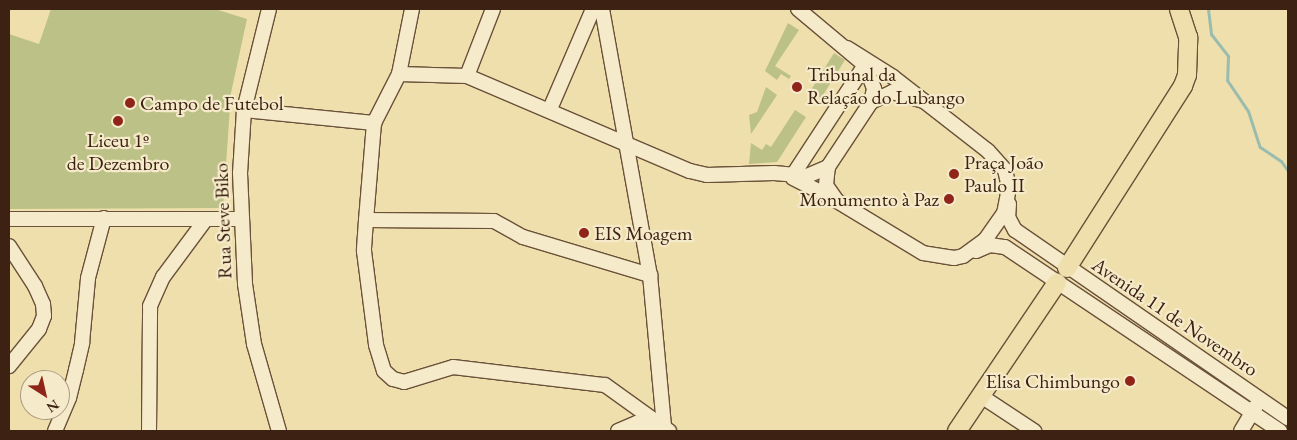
<!DOCTYPE html>
<meta charset="utf-8">
<style>
body{margin:0}
#map{position:relative;width:1297px;height:440px;overflow:hidden;background:#efdfac;font-family:"EB Garamond",serif}
div>[style]{position:absolute}
[style*='--x']{left:calc(var(--x)*1px);top:calc(var(--y)*1px);width:calc(var(--w)*1px);rotate:calc(var(--a)*1deg)}
.green>*{inset:0;background:#bcc187;transform-origin:0 0}
.stream>*{height:3px;margin:-1.5px;padding:0 1.5px;transform-origin:1.5px;border-radius:1.5px;background:#9abcae}
.roads{filter:drop-shadow(1px 0 #6a5139) drop-shadow(-1px 0 #6a5139) drop-shadow(0 1px #6a5139) drop-shadow(0 -1px #6a5139)}
.minor>*{height:14px;margin:-7px;padding:0 7px;transform-origin:7px;border-radius:7px;background:#f5eac9}
.major>*{height:18px;margin:-9px;padding:0 9px;transform-origin:9px;border-radius:9px;background:#efdfac}
.dots>*{width:14px;height:14px;translate:-50% -50%;box-sizing:border-box;border:2px solid #f5eac9;border-radius:50%}
span{translate:-50% -50%;white-space:nowrap;text-align:center;line-height:1.15;-webkit-text-stroke:4.5px #f5eac9;paint-order:stroke}
.poi-label{font-size:20px;color:#3d2213}
.left{translate:0 -50%;text-align:left}
.right{translate:-100% -50%;text-align:right}
.street-label{font-size:20px;color:#3d2213}
.frame{position:absolute;inset:0;border:10px solid #3d2213;pointer-events:none}
.north{position:absolute;left:20px;top:370px;width:50px;height:50px;box-sizing:border-box;background:#f5eac9;border:1px solid #ab9a80;border-radius:50%;rotate:145deg;font-size:14px;font-weight:700;line-height:20px;text-align:center;color:#3d2213}
.north::after{content:'';display:block;margin:auto;width:18px;height:22px;background:#8f2418;clip-path:polygon(50% 0,100% 100%,50% 72%,0 100%)}
</style>
<div id="map">
<div class="green">
<div style="clip-path:polygon(51px 9px,215px 9px,247px 19px,231px 93px,223px 208px,9px 209px,9px 34px,39px 44px)"></div>
<div style="clip-path:polygon(788px 23px,799px 30px,775px 66px,791px 76px,789px 79px,781px 74px,777px 80px,765px 71px)"></div>
<div style="left:834px;top:53px;width:13px;height:45px;rotate:32deg"></div>
<div style="clip-path:polygon(766px 87px,777px 95px,751px 134px,749px 115px,757px 112px)"></div>
<div style="clip-path:polygon(795px 110px,806px 117px,777px 162px,749px 164px,751px 143px,762px 150px,766px 144px,771px 147px)"></div>
</div>
<div class="stream">
<div style="--x:1208;--y:9;--w:25;--a:83"></div>
<div style="--x:1211;--y:34;--w:28;--a:52"></div>
<div style="--x:1228;--y:56;--w:24;--a:92"></div>
<div style="--x:1227;--y:80;--w:37;--a:56"></div>
<div style="--x:1248;--y:111;--w:38;--a:72"></div>
<div style="--x:1260;--y:147;--w:25;--a:34"></div>
<div style="--x:1281;--y:161;--w:12;--a:55"></div>
</div>
<div class="roads">
<div class="minor">
<div style="--x:269;--y:9;--w:104;--a:103.9"></div>
<div style="--x:244;--y:110;--w:63;--a:93.6"></div>
<div style="--x:240;--y:173;--w:111;--a:87.4"></div>
<div style="--x:245;--y:284;--w:61;--a:81.5"></div>
<div style="--x:254;--y:344;--w:91;--a:74"></div>
<div style="--x:412;--y:9;--w:66;--a:101.3"></div>
<div style="--x:399;--y:74;--w:55;--a:117"></div>
<div style="--x:374;--y:123;--w:97;--a:94.7"></div>
<div style="--x:366;--y:220;--w:31;--a:94"></div>
<div style="--x:364;--y:251;--w:95;--a:82.7"></div>
<div style="--x:376;--y:345;--w:27;--a:73"></div>
<div style="--x:384;--y:371;--w:12;--a:42"></div>
<div style="--x:393;--y:379;--w:11;--a:15"></div>
<div style="--x:404;--y:382;--w:51;--a:-17"></div>
<div style="--x:453;--y:367;--w:153;--a:6.8"></div>
<div style="--x:605;--y:385;--w:79;--a:35.7"></div>
<div style="--x:602;--y:9;--w:270;--a:79.8"></div>
<div style="--x:650;--y:275;--w:153;--a:84.7"></div>
<div style="--x:798;--y:9;--w:87;--a:39.9"></div>
<div style="--x:865;--y:65;--w:26;--a:69"></div>
<div style="--x:874;--y:89;--w:13;--a:103"></div>
<div style="--x:847;--y:48;--w:54;--a:32.2"></div>
<div style="--x:893;--y:77;--w:120;--a:37.9"></div>
<div style="--x:988;--y:151;--w:25;--a:48"></div>
<div style="--x:1005;--y:170;--w:18;--a:77"></div>
<div style="--x:1009;--y:188;--w:25;--a:101"></div>
<div style="--x:1004;--y:213;--w:33;--a:125"></div>
<div style="--x:985;--y:240;--w:27;--a:144"></div>
<div style="--x:963;--y:256;--w:9;--a:167"></div>
<div style="--x:954;--y:258;--w:31;--a:-171"></div>
<div style="--x:923;--y:253;--w:100;--a:-148.8"></div>
<div style="--x:837;--y:201;--w:19;--a:-125"></div>
<div style="--x:826;--y:185;--w:18;--a:-84"></div>
<div style="--x:828;--y:167;--w:78;--a:-56.5"></div>
<div style="--x:871;--y:102;--w:23;--a:-25"></div>
<div style="--x:892;--y:92;--w:32;--a:16"></div>
<div style="--x:399;--y:74;--w:68;--a:1.7"></div>
<div style="--x:467;--y:76;--w:242;--a:23.1"></div>
<div style="--x:690;--y:171;--w:17;--a:13"></div>
<div style="--x:707;--y:175;--w:67;--a:-1.7"></div>
<div style="--x:774;--y:173;--w:33;--a:5"></div>
<div style="--x:807;--y:176;--w:23;--a:-23"></div>
<div style="--x:467;--y:76;--w:72;--a:-68.8"></div>
<div style="--x:550;--y:109;--w:109;--a:-66.7"></div>
<div style="--x:244;--y:110;--w:131;--a:5.7"></div>
<div style="--x:793;--y:175;--w:131;--a:-56.8"></div>
<div style="--x:793;--y:178;--w:46;--a:27.1"></div>
<div style="--x:1009;--y:204;--w:13;--a:94"></div>
<div style="--x:1008;--y:217;--w:15;--a:62"></div>
<div style="--x:1015;--y:230;--w:331;--a:34.6"></div>
<div style="--x:9;--y:219;--w:232;--a:0"></div>
<div style="--x:366;--y:220;--w:128;--a:0.4"></div>
<div style="--x:494;--y:221;--w:33;--a:29"></div>
<div style="--x:523;--y:237;--w:133;--a:16.7"></div>
<div style="--x:9;--y:246;--w:48;--a:57"></div>
<div style="--x:35;--y:286;--w:20;--a:66"></div>
<div style="--x:43;--y:304;--w:12;--a:85"></div>
<div style="--x:44;--y:316;--w:14;--a:111"></div>
<div style="--x:39;--y:329;--w:48;--a:129"></div>
<div style="--x:976;--y:251;--w:15;--a:-23"></div>
<div style="--x:990;--y:245;--w:15;--a:8"></div>
<div style="--x:1005;--y:247;--w:331;--a:33.8"></div>
<div style="--x:981;--y:396;--w:64;--a:33.4"></div>
<div style="--x:55;--y:431;--w:36;--a:-67"></div>
<div style="--x:69;--y:398;--w:29;--a:-76"></div>
<div style="--x:76;--y:370;--w:28;--a:-77"></div>
<div style="--x:82;--y:343;--w:65;--a:-84.7"></div>
<div style="--x:88;--y:278;--w:62;--a:-75.1"></div>
<div style="--x:149;--y:431;--w:125;--a:-89.5"></div>
<div style="--x:150;--y:306;--w:32;--a:-66"></div>
<div style="--x:163;--y:277;--w:72;--a:-53.4"></div>
<div style="--x:618;--y:431;--w:21;--a:-23"></div>
<div style="--x:637;--y:423;--w:26;--a:9"></div>
<div style="--x:1241;--y:431;--w:29;--a:-59"></div>
</div>
<div class="major">
<div style="--x:1067;--y:268;--w:216;--a:-57.5"></div>
<div style="--x:1183;--y:86;--w:12;--a:-70"></div>
<div style="--x:1187;--y:75;--w:38;--a:-88"></div>
<div style="--x:1188;--y:37;--w:29;--a:-108"></div>
<div style="--x:957;--y:431;--w:179;--a:-56"></div>
</div>
</div>
<div class="dots">
<div style="left:797px;top:87px;background:#8f2418"></div>
<div style="left:130px;top:103px;background:#8f2418"></div>
<div style="left:118px;top:121px;background:#8f2418"></div>
<div style="left:954px;top:174px;background:#8f2418"></div>
<div style="left:949px;top:199px;background:#8f2418"></div>
<div style="left:584px;top:233px;background:#8f2418"></div>
<div style="left:1130px;top:381px;background:#8f2418"></div>
</div>
<div class="poi-label">
<span class="left" style="left:807px;top:86px">Tribunal da<br>Relação do Lubango</span>
<span class="left" style="left:140px;top:103px">Campo de Futebol</span>
<span style="left:118px;top:152px">Liceu 1º<br>de Dezembro</span>
<span class="left" style="left:964px;top:174px">Praça João<br>Paulo II</span>
<span class="right" style="left:939px;top:199px">Monumento à Paz</span>
<span class="left" style="left:594px;top:233px">EIS Moagem</span>
<span class="right" style="left:1120px;top:381px">Elisa Chimbungo</span>
</div>
<div class="street-label">
<span style="left:223px;top:221px;rotate:-92deg">Rua Steve Biko</span>
<span style="left:1175px;top:317px;rotate:34deg">Avenida 11 de Novembro</span>
</div>
<div class="frame"></div>
<div class="north">N</div>
</div>
